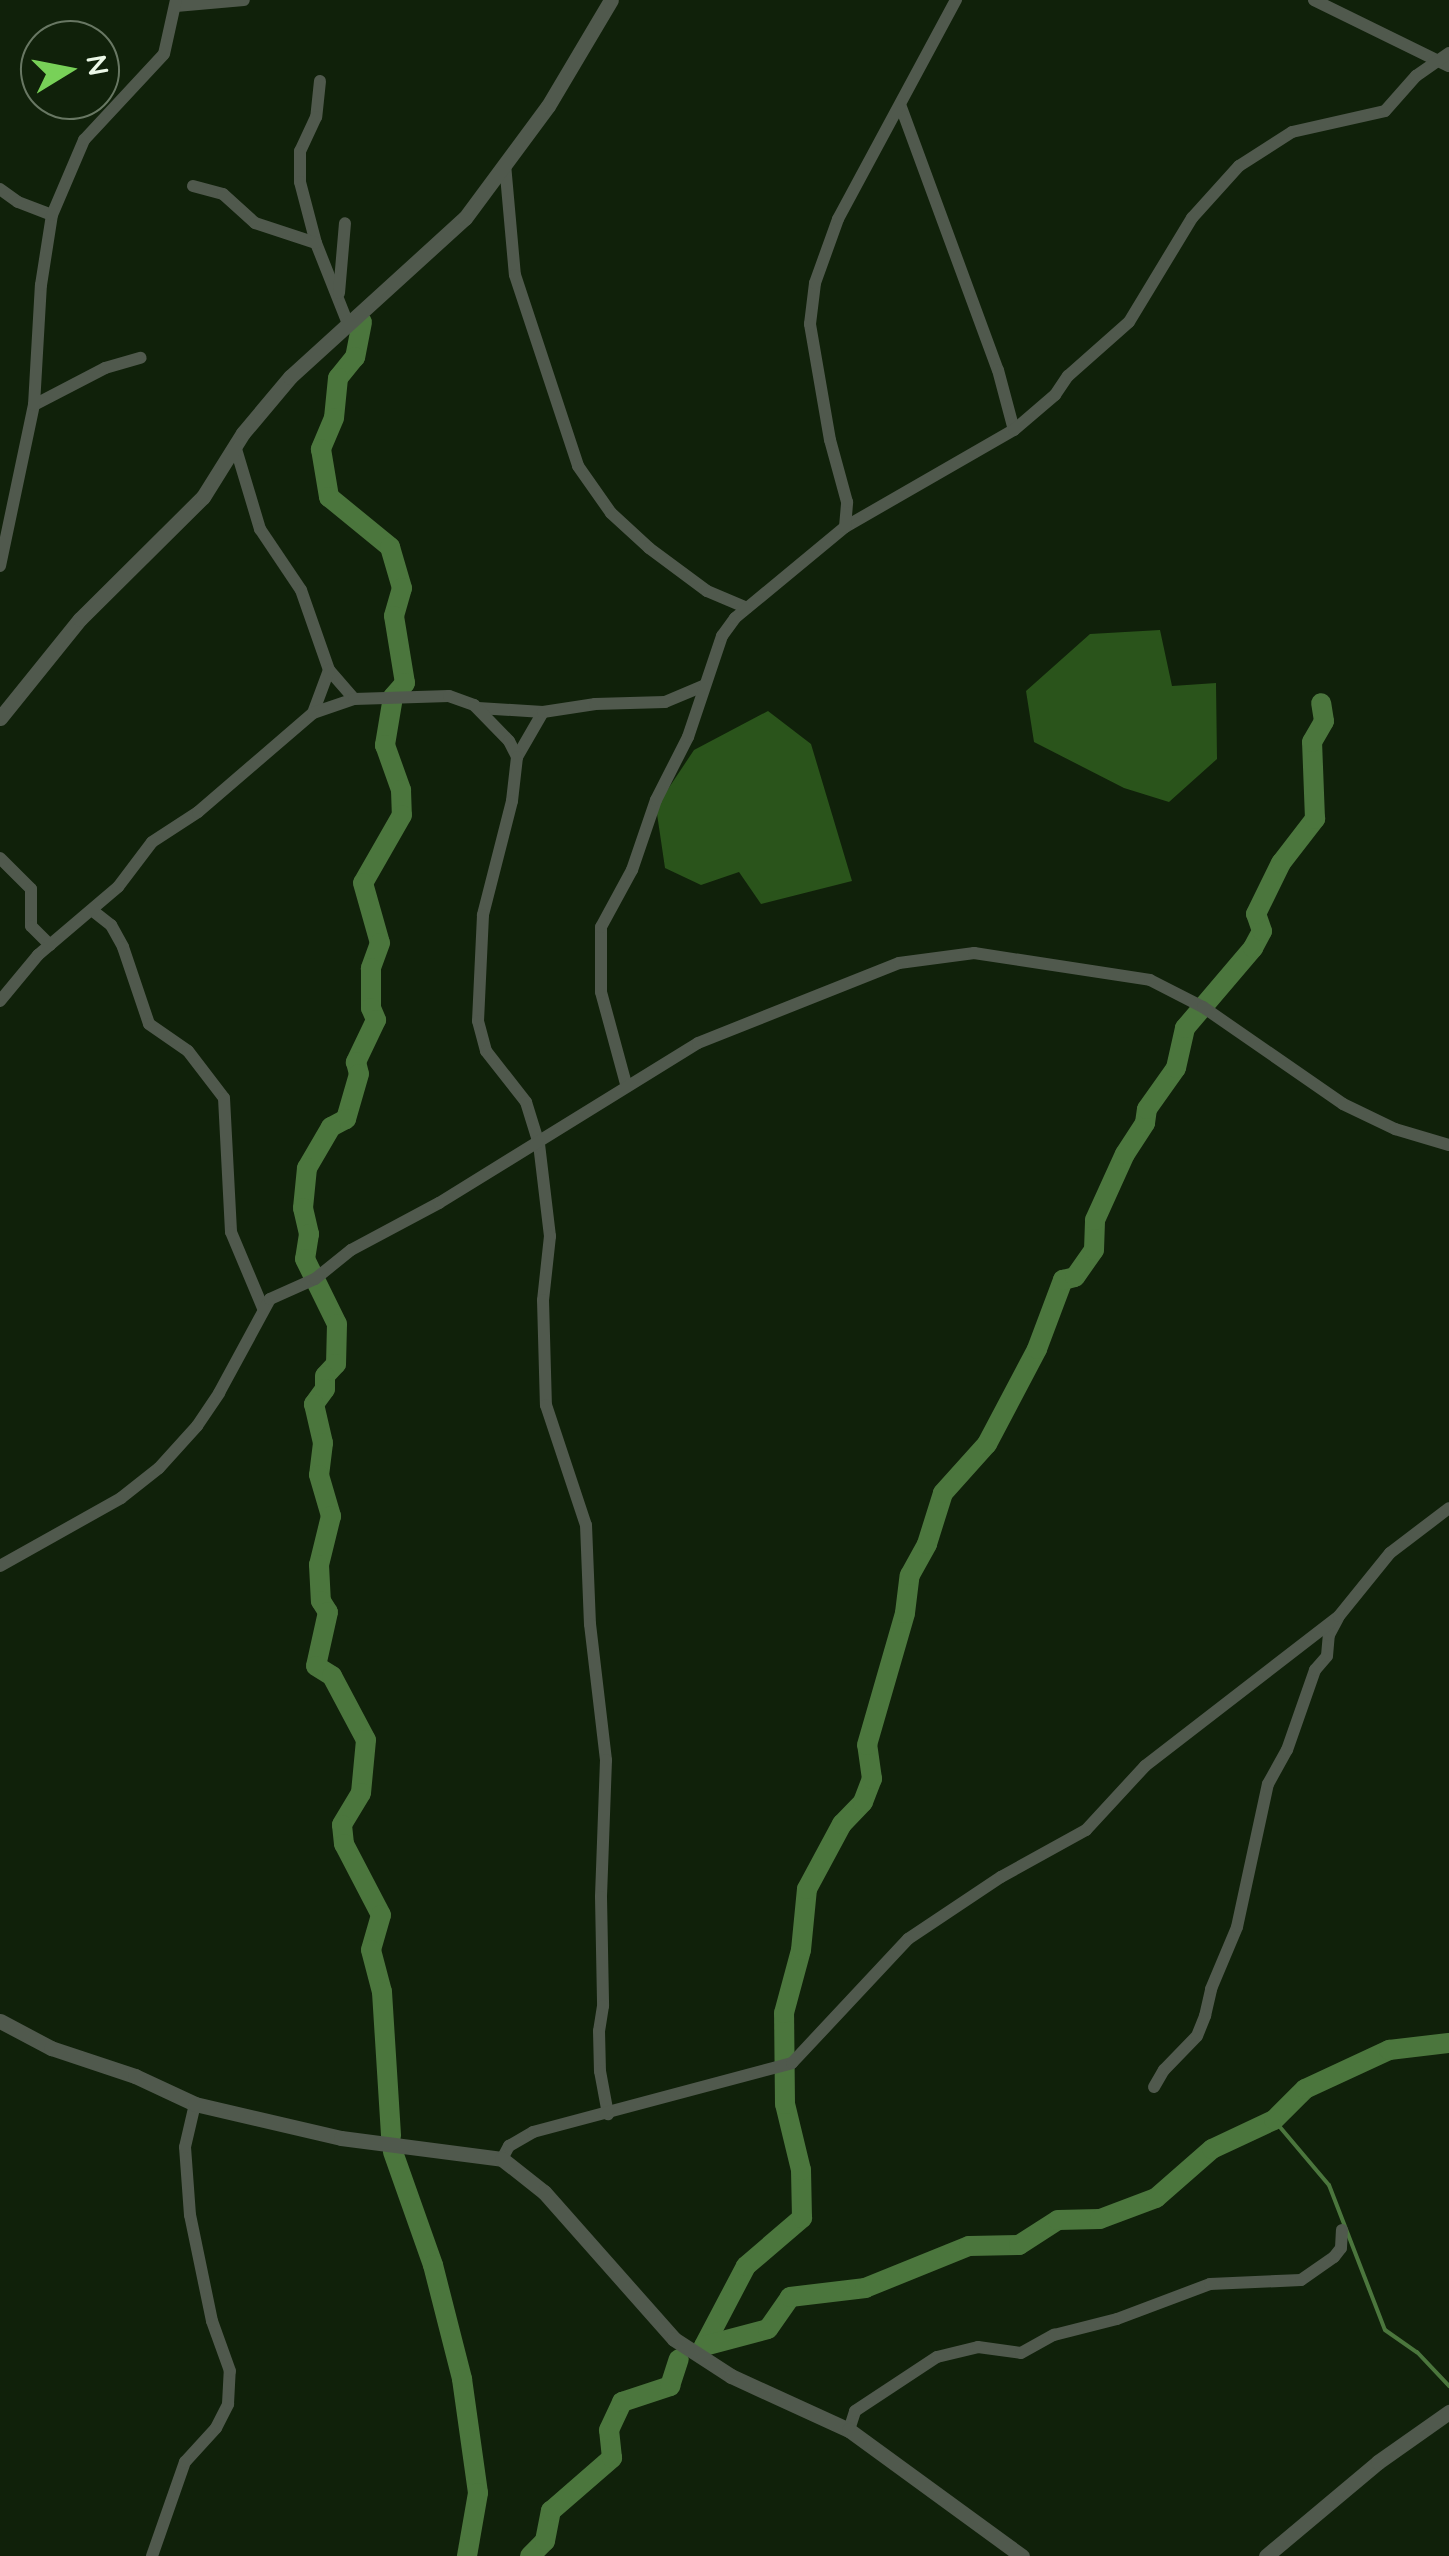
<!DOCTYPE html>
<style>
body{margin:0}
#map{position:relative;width:1449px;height:2556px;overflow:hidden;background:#10210a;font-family:Quicksand,sans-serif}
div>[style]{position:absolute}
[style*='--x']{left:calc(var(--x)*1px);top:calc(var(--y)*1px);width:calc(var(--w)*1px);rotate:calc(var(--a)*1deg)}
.forest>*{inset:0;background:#2a541b}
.stream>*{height:4px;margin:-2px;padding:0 2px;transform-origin:2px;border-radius:2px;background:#4b763d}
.river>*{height:20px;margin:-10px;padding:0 10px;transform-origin:10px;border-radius:10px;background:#4b763d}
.minor>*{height:12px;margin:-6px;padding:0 6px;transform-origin:6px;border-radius:6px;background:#50594d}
.tertiary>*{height:15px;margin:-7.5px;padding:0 7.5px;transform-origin:7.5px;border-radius:7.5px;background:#50594d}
span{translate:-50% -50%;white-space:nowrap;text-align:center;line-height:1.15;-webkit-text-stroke:8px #10210a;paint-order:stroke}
.north{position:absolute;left:20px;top:20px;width:100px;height:100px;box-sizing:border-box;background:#10210a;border:2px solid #687763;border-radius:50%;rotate:80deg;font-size:28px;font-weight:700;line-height:40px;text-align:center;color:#ecf8e8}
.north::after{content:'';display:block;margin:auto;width:35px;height:45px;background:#78d158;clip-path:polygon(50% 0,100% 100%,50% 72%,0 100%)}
</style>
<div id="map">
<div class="forest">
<div style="clip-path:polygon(1160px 630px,1172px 686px,1216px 683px,1217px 759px,1169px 802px,1124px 788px,1034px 742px,1026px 691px,1090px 634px)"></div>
<div style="clip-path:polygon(768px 711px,811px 744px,852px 881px,761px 904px,739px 872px,701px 885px,665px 868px,656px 807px,694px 750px)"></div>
</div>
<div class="stream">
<div style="--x:1274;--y:2120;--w:85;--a:49.8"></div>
<div style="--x:1329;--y:2185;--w:155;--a:68.9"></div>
<div style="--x:1385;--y:2330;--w:39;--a:35"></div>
<div style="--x:1417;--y:2352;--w:47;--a:46.7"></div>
</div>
<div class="river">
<div style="--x:362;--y:322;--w:36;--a:101"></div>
<div style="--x:355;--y:357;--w:27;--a:129"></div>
<div style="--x:338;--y:378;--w:40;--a:95.7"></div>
<div style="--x:334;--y:418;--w:34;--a:113"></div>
<div style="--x:321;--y:449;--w:49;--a:80.5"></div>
<div style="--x:329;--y:497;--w:79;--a:39.3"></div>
<div style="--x:390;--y:547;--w:43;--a:73.7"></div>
<div style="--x:402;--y:588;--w:29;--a:106"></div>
<div style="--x:394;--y:616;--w:68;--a:80.7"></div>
<div style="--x:405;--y:683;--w:18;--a:131"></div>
<div style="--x:393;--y:697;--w:49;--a:99.5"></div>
<div style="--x:385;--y:745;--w:48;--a:70.4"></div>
<div style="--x:401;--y:790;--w:25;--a:88"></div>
<div style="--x:402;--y:815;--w:78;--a:119.8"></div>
<div style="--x:363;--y:883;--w:62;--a:74.2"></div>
<div style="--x:380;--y:943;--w:27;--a:110"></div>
<div style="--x:371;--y:968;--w:40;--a:90"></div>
<div style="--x:371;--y:1008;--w:13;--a:67"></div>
<div style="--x:376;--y:1020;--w:47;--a:115.5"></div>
<div style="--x:356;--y:1062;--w:12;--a:76"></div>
<div style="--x:359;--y:1074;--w:47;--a:106.1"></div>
<div style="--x:346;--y:1119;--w:17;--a:152"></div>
<div style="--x:331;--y:1127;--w:48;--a:120.3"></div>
<div style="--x:307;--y:1168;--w:40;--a:95.7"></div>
<div style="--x:303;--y:1208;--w:27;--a:77"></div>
<div style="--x:309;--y:1234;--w:25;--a:99"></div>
<div style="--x:305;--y:1259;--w:72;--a:63.8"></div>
<div style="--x:337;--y:1324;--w:40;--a:91.4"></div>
<div style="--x:336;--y:1364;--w:16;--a:133"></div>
<div style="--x:325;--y:1376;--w:13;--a:90"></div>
<div style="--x:325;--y:1389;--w:19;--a:126"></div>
<div style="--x:314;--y:1404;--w:40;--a:77"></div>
<div style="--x:323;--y:1443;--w:32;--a:97"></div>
<div style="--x:319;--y:1475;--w:43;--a:73.7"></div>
<div style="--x:331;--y:1516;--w:50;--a:103.8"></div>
<div style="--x:319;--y:1565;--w:36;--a:87"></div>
<div style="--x:321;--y:1601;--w:13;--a:58"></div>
<div style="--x:328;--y:1612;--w:55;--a:102.5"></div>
<div style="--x:316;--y:1666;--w:19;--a:32"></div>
<div style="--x:332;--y:1676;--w:72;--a:62"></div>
<div style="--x:366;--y:1740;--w:53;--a:95.4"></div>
<div style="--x:361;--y:1793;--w:37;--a:121"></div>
<div style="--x:342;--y:1825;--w:19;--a:84"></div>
<div style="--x:344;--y:1844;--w:80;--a:62.5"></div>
<div style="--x:381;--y:1915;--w:36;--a:106"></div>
<div style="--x:371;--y:1950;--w:43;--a:75.3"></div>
<div style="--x:382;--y:1992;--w:144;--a:86.4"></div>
<div style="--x:393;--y:2152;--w:120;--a:70.5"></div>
<div style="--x:433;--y:2265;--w:118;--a:75.7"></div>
<div style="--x:462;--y:2379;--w:115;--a:82"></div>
<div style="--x:478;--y:2493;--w:64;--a:99.9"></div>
<div style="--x:704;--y:2346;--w:90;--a:-62.3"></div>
<div style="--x:746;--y:2266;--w:74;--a:-40.6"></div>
<div style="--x:802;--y:2218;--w:48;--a:-91.2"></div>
<div style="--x:801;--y:2170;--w:68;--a:-103.6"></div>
<div style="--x:785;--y:2104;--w:91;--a:-90.6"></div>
<div style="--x:784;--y:2013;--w:65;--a:-74.9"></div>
<div style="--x:801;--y:1950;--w:61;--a:-84.4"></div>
<div style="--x:807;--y:1889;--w:74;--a:-61.7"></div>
<div style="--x:842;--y:1824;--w:30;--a:-46"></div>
<div style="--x:863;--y:1802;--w:25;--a:-69"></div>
<div style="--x:872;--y:1779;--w:34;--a:-98"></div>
<div style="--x:867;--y:1745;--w:137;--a:-73.9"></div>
<div style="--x:905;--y:1613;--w:38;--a:-83"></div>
<div style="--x:910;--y:1575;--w:35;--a:-61"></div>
<div style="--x:927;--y:1544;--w:53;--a:-72.6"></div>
<div style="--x:943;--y:1493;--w:66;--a:-48.1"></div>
<div style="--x:987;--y:1444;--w:107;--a:-62.2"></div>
<div style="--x:1037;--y:1349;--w:74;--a:-69.4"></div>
<div style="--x:1063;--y:1280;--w:12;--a:-14"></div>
<div style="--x:1075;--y:1277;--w:33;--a:-55"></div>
<div style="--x:1094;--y:1250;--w:30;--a:-88"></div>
<div style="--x:1095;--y:1220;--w:72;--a:-65.6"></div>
<div style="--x:1125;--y:1154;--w:37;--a:-57"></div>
<div style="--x:1145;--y:1123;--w:14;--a:-82"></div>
<div style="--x:1147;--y:1109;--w:50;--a:-54.7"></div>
<div style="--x:1176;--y:1068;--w:41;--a:-77.3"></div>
<div style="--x:1185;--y:1028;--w:105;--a:-49.6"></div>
<div style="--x:1253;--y:948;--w:19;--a:-62"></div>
<div style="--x:1262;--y:931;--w:18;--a:-109"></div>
<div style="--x:1256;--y:914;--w:57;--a:-63.9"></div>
<div style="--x:1281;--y:863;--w:56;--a:-52.3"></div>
<div style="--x:1315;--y:819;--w:77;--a:-92.2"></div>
<div style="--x:1312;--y:742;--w:24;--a:-60"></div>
<div style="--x:1324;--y:721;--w:18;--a:-99"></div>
<div style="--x:704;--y:2346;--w:66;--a:-14.9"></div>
<div style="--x:768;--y:2329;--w:39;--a:-55"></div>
<div style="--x:790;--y:2297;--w:76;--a:-6.8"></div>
<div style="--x:865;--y:2288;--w:112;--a:-22"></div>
<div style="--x:969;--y:2246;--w:50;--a:-1.1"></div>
<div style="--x:1019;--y:2245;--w:46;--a:-32.7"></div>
<div style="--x:1058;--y:2220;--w:42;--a:-1.4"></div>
<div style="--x:1100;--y:2219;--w:60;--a:-20.6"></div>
<div style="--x:1156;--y:2198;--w:74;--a:-41.2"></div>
<div style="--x:1212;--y:2149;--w:68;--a:-25.1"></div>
<div style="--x:1274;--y:2120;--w:44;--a:-45"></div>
<div style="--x:1305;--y:2089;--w:93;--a:-24.9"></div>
<div style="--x:1389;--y:2050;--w:60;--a:-6.7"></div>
<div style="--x:530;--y:2556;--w:21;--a:-45"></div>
<div style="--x:545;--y:2541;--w:31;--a:-79"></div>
<div style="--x:551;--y:2511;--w:81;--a:-41"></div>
<div style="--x:612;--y:2458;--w:28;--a:-96"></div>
<div style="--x:609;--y:2430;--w:31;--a:-65"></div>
<div style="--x:622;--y:2402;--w:51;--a:-18.4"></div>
<div style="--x:670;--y:2386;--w:28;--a:-72"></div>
</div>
<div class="minor">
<div style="--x:1314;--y:0;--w:150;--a:26.1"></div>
<div style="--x:176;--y:6;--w:68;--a:-5"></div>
<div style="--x:320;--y:81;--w:36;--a:96"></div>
<div style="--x:316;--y:117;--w:38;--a:115"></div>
<div style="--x:300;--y:151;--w:31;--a:90"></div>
<div style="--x:300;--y:182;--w:63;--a:75.3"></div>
<div style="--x:316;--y:243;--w:87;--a:68.4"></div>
<div style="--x:901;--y:107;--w:280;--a:69.8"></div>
<div style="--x:998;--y:370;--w:62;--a:75.1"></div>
<div style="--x:505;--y:164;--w:111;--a:84.9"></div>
<div style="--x:515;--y:275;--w:201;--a:71.7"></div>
<div style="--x:578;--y:466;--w:57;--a:54.9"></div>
<div style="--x:611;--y:513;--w:52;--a:42.6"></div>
<div style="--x:649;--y:548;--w:72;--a:36.6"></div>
<div style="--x:707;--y:591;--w:43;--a:23"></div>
<div style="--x:193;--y:186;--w:31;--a:15"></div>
<div style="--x:223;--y:194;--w:43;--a:42.2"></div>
<div style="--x:255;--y:223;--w:64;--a:18.2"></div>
<div style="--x:0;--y:189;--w:22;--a:36"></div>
<div style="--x:18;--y:202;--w:36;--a:21"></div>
<div style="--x:339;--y:293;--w:70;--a:-85.1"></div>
<div style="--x:34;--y:405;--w:80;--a:-27.5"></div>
<div style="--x:105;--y:368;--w:37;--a:-16"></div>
<div style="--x:236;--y:449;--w:84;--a:73.3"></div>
<div style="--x:260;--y:529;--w:73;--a:56.1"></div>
<div style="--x:301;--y:590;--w:85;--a:70.7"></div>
<div style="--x:329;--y:670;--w:38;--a:49"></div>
<div style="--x:845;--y:527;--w:195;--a:-29.9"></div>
<div style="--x:1014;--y:430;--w:54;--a:-40.5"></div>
<div style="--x:1055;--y:395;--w:23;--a:-56"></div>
<div style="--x:1068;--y:376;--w:81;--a:-41.5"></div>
<div style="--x:1129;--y:322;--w:122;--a:-58.8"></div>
<div style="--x:1192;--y:218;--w:70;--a:-47.9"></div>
<div style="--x:1239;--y:166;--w:63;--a:-32.7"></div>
<div style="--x:1292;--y:132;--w:95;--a:-12.7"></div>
<div style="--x:1385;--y:111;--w:47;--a:-48.5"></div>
<div style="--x:1416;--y:76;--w:40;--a:-34.9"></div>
<div style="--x:0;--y:566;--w:165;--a:-78.1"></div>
<div style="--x:34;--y:405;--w:120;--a:-86.7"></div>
<div style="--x:41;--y:285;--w:71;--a:-81.1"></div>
<div style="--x:52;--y:215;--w:82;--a:-66.9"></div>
<div style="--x:84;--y:140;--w:117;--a:-47.1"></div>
<div style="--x:164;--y:54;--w:55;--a:-77.5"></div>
<div style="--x:478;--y:708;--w:65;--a:3.5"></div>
<div style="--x:543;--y:712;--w:52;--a:120"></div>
<div style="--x:543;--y:712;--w:53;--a:-8.7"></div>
<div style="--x:595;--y:704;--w:70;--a:-1.6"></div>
<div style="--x:665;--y:702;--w:41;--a:-22.8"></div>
<div style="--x:313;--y:713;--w:46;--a:-69.6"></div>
<div style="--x:0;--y:858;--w:44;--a:45"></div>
<div style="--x:31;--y:889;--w:37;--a:90"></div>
<div style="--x:31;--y:926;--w:27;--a:45"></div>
<div style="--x:93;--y:911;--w:23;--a:38"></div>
<div style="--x:111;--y:925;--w:25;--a:61"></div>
<div style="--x:123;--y:947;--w:81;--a:71.3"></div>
<div style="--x:149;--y:1024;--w:47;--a:34.7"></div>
<div style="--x:188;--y:1051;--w:59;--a:52.5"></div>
<div style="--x:224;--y:1098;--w:134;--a:87"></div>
<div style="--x:231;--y:1232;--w:82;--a:67.2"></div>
<div style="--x:0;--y:1001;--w:60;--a:-50.4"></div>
<div style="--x:38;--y:955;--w:105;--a:-40.4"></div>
<div style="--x:118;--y:887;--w:56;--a:-52.9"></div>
<div style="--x:152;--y:842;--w:55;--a:-33.1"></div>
<div style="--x:198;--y:812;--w:152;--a:-40.7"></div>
<div style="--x:313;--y:713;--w:43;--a:-18.9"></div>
<div style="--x:354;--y:699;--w:95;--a:-1.8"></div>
<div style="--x:449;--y:696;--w:27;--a:20"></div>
<div style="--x:474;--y:705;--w:50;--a:45.8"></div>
<div style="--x:509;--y:741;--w:18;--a:63"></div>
<div style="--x:517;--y:757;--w:44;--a:96.5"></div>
<div style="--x:512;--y:801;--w:118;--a:104.3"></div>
<div style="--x:483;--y:915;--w:106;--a:92.7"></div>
<div style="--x:478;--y:1021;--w:31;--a:75"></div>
<div style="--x:486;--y:1051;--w:65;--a:51.9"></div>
<div style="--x:526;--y:1102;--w:44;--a:72.8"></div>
<div style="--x:539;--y:1144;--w:93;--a:83.2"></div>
<div style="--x:550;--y:1236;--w:64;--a:96.2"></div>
<div style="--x:543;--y:1300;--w:105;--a:88.4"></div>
<div style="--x:546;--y:1405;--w:126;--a:71.6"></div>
<div style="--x:586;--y:1525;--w:99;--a:87.7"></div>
<div style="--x:590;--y:1624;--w:137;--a:83.3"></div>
<div style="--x:606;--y:1760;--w:137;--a:92.1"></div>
<div style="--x:601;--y:1897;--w:109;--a:88.9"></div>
<div style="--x:603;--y:2006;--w:25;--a:99"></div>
<div style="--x:599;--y:2031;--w:40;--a:88.6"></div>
<div style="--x:600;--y:2071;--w:44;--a:79.5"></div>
<div style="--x:626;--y:1084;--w:95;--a:-105.2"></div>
<div style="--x:601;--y:992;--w:65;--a:-90"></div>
<div style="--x:601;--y:927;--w:65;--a:-61.5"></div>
<div style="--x:632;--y:870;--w:74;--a:-71.1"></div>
<div style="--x:656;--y:800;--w:71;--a:-63.1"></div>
<div style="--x:688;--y:737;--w:107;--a:-71.4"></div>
<div style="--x:722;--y:636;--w:22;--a:-54"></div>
<div style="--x:735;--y:618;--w:143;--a:-39.6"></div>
<div style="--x:845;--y:527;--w:25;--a:-85"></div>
<div style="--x:847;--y:502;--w:64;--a:-105.3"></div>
<div style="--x:830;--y:440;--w:118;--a:-99.8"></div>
<div style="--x:810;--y:324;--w:41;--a:-83"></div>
<div style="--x:815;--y:283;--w:68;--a:-70.2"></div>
<div style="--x:838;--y:219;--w:249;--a:-61.7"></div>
<div style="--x:0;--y:1566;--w:139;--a:-29.3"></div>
<div style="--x:121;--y:1498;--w:48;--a:-38.3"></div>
<div style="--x:159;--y:1468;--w:57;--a:-47.9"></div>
<div style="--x:197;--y:1426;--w:40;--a:-56"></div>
<div style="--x:219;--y:1393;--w:107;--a:-61.5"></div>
<div style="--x:270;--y:1299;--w:49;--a:-24"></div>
<div style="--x:315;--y:1279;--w:46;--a:-38.9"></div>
<div style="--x:351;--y:1250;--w:100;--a:-28.1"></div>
<div style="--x:439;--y:1203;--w:304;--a:-31.7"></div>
<div style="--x:698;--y:1043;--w:216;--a:-21.7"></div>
<div style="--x:899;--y:963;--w:76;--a:-7.6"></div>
<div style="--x:974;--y:953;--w:178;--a:8.7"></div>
<div style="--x:1150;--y:980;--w:59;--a:27"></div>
<div style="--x:1203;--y:1007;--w:170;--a:34.7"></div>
<div style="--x:1343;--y:1104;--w:58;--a:25.7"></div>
<div style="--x:1395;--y:1129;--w:56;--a:16.5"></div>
<div style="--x:1154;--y:2087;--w:20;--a:-60"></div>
<div style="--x:1164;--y:2070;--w:47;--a:-45.9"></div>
<div style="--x:1197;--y:2036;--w:22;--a:-68"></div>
<div style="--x:1205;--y:2016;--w:28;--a:-77"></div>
<div style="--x:1211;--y:1989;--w:67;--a:-67.2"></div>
<div style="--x:1237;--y:1927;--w:146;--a:-77.8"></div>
<div style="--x:1268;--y:1784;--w:39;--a:-61"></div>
<div style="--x:1287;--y:1750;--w:85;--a:-70.7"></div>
<div style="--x:1315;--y:1670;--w:18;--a:-49"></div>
<div style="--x:1327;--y:1656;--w:21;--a:-85"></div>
<div style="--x:1329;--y:1635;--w:19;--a:-62"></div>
<div style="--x:502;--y:2159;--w:15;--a:-62"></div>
<div style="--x:509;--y:2146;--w:28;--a:-30"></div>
<div style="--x:533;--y:2132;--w:268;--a:-14.9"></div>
<div style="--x:792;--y:2063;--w:170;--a:-46.9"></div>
<div style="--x:908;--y:1939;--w:112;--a:-33.7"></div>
<div style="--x:1001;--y:1877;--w:97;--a:-28.9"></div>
<div style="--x:1086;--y:1830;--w:87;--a:-47.3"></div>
<div style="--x:1145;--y:1766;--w:245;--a:-37.7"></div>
<div style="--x:1339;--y:1616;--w:81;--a:-51"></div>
<div style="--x:1390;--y:1553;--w:74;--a:-37.3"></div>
<div style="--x:849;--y:2430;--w:20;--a:-72"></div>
<div style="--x:855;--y:2411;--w:98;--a:-33.4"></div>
<div style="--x:937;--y:2357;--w:42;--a:-13.7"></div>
<div style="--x:978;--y:2347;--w:43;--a:7.9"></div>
<div style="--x:1021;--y:2353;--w:38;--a:-29"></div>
<div style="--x:1054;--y:2335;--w:65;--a:-14.3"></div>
<div style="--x:1117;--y:2319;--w:99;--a:-20.6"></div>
<div style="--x:1210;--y:2284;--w:91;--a:-2.5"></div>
<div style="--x:1301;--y:2280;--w:40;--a:-34.9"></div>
<div style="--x:1334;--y:2257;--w:11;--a:-52"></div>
<div style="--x:1341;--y:2248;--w:18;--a:-87"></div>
<div style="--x:152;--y:2556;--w:100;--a:-70.7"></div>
<div style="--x:185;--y:2462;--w:46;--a:-47.6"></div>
<div style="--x:216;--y:2428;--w:27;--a:-63"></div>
<div style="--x:228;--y:2404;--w:33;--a:-87"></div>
<div style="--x:230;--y:2371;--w:53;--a:-109.8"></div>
<div style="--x:212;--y:2321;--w:108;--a:-101.7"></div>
<div style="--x:190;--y:2215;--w:68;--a:-94.2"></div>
<div style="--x:185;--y:2147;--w:44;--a:-76.9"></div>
</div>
<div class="tertiary">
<div style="--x:0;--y:718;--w:127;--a:-51.1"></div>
<div style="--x:80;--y:619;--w:173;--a:-44.8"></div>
<div style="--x:203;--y:497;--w:75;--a:-58"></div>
<div style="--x:243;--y:433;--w:73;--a:-50"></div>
<div style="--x:290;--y:377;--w:236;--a:-42.3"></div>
<div style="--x:465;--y:218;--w:139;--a:-53.5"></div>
<div style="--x:548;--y:106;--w:123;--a:-59.3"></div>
<div style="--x:0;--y:2021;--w:58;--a:27.9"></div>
<div style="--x:51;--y:2048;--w:89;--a:18.4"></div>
<div style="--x:135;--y:2076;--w:66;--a:25"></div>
<div style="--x:195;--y:2104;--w:150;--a:13.1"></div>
<div style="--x:341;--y:2138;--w:162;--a:7.4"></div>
<div style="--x:502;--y:2159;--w:53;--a:38.2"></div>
<div style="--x:544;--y:2192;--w:196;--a:48.5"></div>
<div style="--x:674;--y:2339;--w:68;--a:33"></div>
<div style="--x:731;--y:2376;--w:130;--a:24.6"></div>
<div style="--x:849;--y:2430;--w:214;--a:36.1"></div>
<div style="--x:1266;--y:2556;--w:146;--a:-40"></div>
<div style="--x:1378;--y:2462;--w:87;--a:-35.2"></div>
</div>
<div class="north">N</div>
</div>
